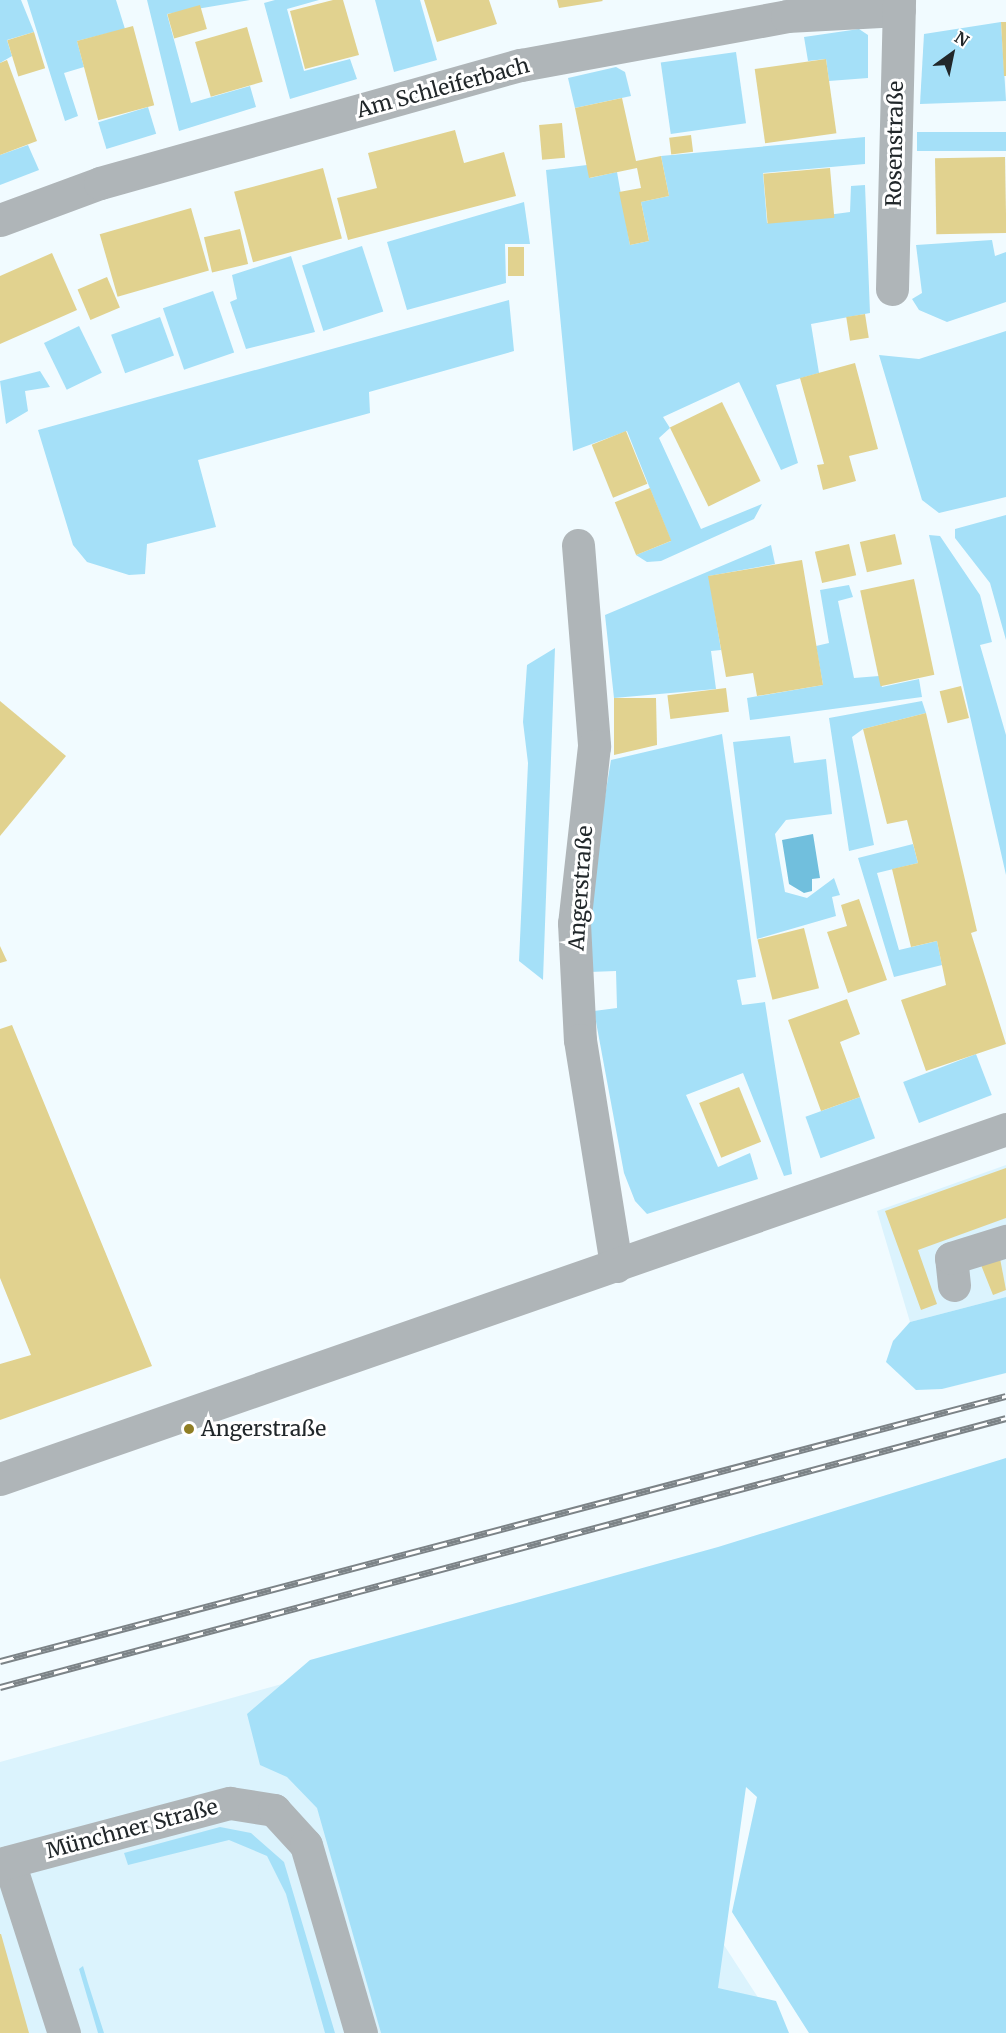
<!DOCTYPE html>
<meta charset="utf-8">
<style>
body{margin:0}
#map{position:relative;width:1006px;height:2033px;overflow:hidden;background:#f1fbff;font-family:Merriweather,serif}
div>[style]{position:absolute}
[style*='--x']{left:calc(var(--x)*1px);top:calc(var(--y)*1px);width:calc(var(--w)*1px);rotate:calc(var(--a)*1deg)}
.built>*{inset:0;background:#dbf3fd}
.green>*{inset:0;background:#a5e0f8;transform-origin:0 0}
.water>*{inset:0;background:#71bfdd}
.building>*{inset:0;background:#e1d28f;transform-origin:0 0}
.minor>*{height:33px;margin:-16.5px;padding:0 16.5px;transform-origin:16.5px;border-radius:16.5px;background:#afb5b8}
.rail>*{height:7px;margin-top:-3.5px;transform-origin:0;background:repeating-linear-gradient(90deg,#fff 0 14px,#7c8387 0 28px);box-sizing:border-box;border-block:2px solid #7c8387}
.dots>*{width:16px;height:16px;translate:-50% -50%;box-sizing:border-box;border:3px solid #fff;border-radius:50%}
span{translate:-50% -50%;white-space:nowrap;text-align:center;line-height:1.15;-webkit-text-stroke:6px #fff;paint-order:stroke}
.street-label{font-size:21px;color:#21272a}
.poi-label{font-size:21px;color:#21272a}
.left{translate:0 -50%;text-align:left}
.north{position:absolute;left:922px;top:24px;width:60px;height:60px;-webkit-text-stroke:4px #fff;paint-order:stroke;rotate:33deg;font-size:16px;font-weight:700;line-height:24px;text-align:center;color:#21272a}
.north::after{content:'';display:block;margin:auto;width:21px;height:27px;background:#21272a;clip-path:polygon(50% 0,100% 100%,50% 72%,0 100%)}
</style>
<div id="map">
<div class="built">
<div style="clip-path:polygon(1006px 1165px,1006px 1297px,910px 1322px,877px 1211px)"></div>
<div style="clip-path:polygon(684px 1573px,698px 1905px,781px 2033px,0 2033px,0 1762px)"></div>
</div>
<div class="green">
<div style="clip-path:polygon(0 0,21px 0,34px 32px,7px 40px,12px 56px,0 63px)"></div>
<div style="clip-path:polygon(27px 0,116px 0,125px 29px,77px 41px,84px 67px,64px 73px,78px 116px,65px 121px)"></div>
<div style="clip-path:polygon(147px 0,250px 0,167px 14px,191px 103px,250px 86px,256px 107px,179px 131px)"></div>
<div style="clip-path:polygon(275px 0,319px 0,287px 9px,304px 71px,350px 59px,357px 79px,290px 99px,264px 3px)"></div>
<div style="clip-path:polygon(375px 0,420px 0,437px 60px,394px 72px)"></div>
<div style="clip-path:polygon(1001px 22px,1006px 101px,920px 104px,924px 34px)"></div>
<div style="clip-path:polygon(859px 29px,868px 35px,868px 78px,829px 81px,826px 59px,808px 61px,804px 37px)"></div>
<div style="left:736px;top:52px;width:72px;height:76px;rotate:82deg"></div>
<div style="clip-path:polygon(616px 67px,625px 72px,631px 96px,575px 108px,568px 78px)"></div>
<div style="left:148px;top:107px;width:28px;height:52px;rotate:73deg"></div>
<div style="left:1006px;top:132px;width:19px;height:89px;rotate:90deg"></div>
<div style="clip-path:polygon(865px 137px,865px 164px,763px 173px,767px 223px,850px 212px,851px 186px,865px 185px,870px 313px,811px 324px,819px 373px,776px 385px,798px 463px,781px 470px,739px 382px,663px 417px,670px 428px,659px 438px,701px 529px,762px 504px,754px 519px,661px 561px,647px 562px,636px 555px,671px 541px,627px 431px,573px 451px,546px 170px,587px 165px,590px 178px,617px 172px,630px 245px,649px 241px,641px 202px,669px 196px,661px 156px)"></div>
<div style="clip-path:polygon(28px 145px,39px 170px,0 185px,0 155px)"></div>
<div style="clip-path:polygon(524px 202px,530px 244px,505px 244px,506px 283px,407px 310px,387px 242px)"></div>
<div style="clip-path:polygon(992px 240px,995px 256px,1006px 252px,1006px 302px,947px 322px,919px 310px,912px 299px,922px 293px,916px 245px)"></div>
<div style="left:362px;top:246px;width:69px;height:63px;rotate:72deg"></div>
<div style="clip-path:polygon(291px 256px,315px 332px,246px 349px,230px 302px,237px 299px,232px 275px)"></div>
<div style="left:213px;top:291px;width:65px;height:53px;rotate:71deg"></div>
<div style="clip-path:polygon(509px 300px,514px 351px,369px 392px,370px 413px,198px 460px,216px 527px,147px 544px,145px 574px,129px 575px,87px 562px,73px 545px,38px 430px)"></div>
<div style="left:160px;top:317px;width:41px;height:52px;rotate:70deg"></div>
<div style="left:79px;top:326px;width:52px;height:39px;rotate:64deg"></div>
<div style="clip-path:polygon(1006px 331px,1006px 497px,939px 513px,922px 500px,879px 355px,919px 359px)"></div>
<div style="clip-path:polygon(40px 371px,50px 387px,25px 391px,28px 411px,6px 424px,0 381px)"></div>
<div style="clip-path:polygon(1006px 515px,1006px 640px,990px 583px,955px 538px,955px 529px)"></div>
<div style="clip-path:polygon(929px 535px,940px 536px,980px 595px,992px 642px,980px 645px,1006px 735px,1006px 875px)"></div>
<div style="clip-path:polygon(771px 545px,775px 564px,709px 576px,721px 650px,711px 651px,716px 689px,614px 698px,605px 615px)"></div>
<div style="clip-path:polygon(849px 585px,853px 597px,838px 601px,854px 678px,879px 676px,882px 687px,919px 679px,922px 697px,750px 720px,747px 698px,823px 685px,816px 646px,829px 643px,820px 590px)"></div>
<div style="clip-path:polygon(555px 648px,543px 980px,519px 961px,528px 763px,523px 722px,527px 665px)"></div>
<div style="clip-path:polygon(922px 701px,926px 713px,863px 729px,852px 737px,874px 845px,849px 851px,829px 718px)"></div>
<div style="clip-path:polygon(722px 734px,756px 977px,737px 980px,742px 1005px,765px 1002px,792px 1174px,784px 1176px,743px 1073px,686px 1095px,718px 1167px,750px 1153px,758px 1179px,647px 1214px,635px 1201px,624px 1173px,594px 1011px,617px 1008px,616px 971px,589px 972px,586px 911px,611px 760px)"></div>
<div style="clip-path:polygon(790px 736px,794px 763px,826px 759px,832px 814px,786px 820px,775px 834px,785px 892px,807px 898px,834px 878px,840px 895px,832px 897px,836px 916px,757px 939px,733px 742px)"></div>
<div style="clip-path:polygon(913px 844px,918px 863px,877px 873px,899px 950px,937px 941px,942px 965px,894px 977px,858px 858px)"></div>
<div style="left:976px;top:1054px;width:44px;height:78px;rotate:69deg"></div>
<div style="left:860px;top:1097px;width:44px;height:58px;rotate:70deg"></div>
<div style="clip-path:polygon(1006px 1297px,1006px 1373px,942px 1389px,916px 1390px,886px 1362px,893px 1341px,910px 1322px)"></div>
<div style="clip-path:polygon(1006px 1458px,1006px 2033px,809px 2033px,732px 1912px,757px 1797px,746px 1787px,718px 1988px,776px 2001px,789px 2033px,381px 2033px,317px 1808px,287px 1777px,260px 1765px,247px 1714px,310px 1660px,718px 1547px)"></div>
<div style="clip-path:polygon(220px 1827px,251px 1833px,284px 1862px,335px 2033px,325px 2033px,286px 1894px,267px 1856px,229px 1840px,128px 1865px,124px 1853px)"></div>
<div style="clip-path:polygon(83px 1966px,88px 1983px,104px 2033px,98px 2033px,79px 1969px)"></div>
</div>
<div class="water">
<div style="clip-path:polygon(813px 834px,820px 878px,812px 879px,812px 891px,804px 893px,789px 884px,782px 840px)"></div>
</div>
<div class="building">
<div style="clip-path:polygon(333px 0,343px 0,359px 55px,305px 69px,290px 11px)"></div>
<div style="clip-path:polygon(424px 0,489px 0,497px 24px,437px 42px)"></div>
<div style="clip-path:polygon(557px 0,602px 0,603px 1px,559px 8px)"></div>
<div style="left:200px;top:5px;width:25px;height:34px;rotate:74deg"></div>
<div style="clip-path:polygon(1001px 22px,1006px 22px,1006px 76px,1004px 76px)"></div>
<div style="left:133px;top:26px;width:82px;height:58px;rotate:75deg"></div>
<div style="left:247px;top:27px;width:57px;height:54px;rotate:74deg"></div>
<div style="left:34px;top:32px;width:38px;height:28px;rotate:73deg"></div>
<div style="left:826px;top:59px;width:75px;height:72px;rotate:82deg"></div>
<div style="clip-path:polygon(7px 60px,37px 141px,0 155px,0 63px)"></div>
<div style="clip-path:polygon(622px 98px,636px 161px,661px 156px,669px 196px,641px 202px,649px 241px,630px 245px,619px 192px,641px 188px,637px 168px,589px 178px,575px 108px)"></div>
<div style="left:562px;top:123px;width:35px;height:23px;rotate:85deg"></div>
<div style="clip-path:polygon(455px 130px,464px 163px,504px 152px,516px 196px,348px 240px,337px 198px,377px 188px,368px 153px)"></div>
<div style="left:691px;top:135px;width:17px;height:22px;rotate:83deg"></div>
<div style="left:1005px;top:157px;width:76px;height:70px;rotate:89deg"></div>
<div style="left:323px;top:168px;width:73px;height:92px;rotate:75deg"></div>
<div style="left:830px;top:168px;width:50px;height:67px;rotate:85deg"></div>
<div style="left:191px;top:208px;width:65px;height:95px;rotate:74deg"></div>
<div style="left:240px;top:229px;width:36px;height:37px;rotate:77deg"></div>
<div style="left:508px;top:247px;width:16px;height:29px"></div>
<div style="clip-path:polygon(52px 253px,77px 310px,0 344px,0 276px)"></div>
<div style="left:107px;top:277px;width:33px;height:32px;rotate:67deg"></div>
<div style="left:865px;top:314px;width:24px;height:19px;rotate:81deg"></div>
<div style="clip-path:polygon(855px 363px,878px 449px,849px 456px,856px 481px,823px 490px,817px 465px,824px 464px,800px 378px)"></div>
<div style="left:722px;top:402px;width:88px;height:58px;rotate:64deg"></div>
<div style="left:626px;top:431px;width:57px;height:37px;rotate:68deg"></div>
<div style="left:650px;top:488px;width:57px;height:38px;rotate:68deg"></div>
<div style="left:895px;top:534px;width:31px;height:36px;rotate:77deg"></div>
<div style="left:849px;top:544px;width:32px;height:35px;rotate:77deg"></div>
<div style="clip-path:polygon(802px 560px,823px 685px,757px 696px,753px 673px,726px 677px,708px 576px)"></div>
<div style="left:914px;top:579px;width:98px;height:55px;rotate:78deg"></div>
<div style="left:961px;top:686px;width:33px;height:22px;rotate:76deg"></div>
<div style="left:726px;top:688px;width:24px;height:59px;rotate:83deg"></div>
<div style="clip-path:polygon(614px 698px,656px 698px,657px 745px,614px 755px)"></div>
<div style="clip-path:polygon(0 701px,66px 756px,0 836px)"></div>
<div style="clip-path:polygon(926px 713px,977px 931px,971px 933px,1006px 1044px,926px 1071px,901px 1000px,946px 985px,937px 941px,911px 947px,892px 869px,918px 863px,907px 820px,887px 824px,863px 729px)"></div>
<div style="clip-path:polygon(859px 899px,887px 980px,848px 993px,827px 932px,847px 926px,841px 905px)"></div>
<div style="left:804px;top:928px;width:62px;height:48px;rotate:76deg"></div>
<div style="clip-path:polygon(0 946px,7px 961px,0 963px)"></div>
<div style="clip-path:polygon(847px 999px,860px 1034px,840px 1042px,860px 1097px,821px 1111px,788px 1020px)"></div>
<div style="clip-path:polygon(12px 1025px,152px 1366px,0 1420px,0 1364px,31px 1355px,0 1278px,0 1029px)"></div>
<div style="left:739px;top:1087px;width:59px;height:43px;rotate:68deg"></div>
<div style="clip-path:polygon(1006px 1168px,1006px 1218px,918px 1250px,937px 1304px,921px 1310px,885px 1211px)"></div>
<div style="clip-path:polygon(999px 1253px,1006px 1290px,993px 1295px,979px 1260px)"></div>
<div style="clip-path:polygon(0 1934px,1px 1934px,29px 2033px,0 2033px)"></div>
</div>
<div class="minor">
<div style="--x:0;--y:220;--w:107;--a:-20.3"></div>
<div style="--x:100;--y:183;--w:437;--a:-15.7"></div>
<div style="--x:521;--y:65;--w:270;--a:-10.4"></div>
<div style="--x:787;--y:16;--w:112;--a:-3.1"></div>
<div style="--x:892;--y:289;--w:289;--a:-88.6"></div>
<div style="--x:578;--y:545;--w:202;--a:85.4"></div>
<div style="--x:594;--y:746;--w:178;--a:96.4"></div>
<div style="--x:574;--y:923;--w:117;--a:87.1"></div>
<div style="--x:580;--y:1040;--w:229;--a:80.9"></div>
<div style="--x:954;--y:1285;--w:27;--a:-96"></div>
<div style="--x:951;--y:1258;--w:58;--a:-17.2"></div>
<div style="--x:0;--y:1479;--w:1065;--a:-19.18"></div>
<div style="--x:9;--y:1862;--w:180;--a:72.2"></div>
<div style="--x:0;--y:1864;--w:238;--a:-14.9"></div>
<div style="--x:230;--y:1803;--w:45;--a:9"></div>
<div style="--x:274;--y:1810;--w:47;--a:47.6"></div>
<div style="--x:306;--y:1845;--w:196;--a:73.7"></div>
</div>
<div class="rail">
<div style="--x:0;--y:1661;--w:1040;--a:-14.76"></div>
<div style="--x:0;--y:1687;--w:1041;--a:-14.97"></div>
</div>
<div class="dots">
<div style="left:189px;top:1429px;background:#8f7e24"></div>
</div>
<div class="street-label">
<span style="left:443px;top:88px;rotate:-15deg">Am Schleiferbach</span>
<span style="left:895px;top:144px;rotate:-89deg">Rosenstraße</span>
<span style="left:581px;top:888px;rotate:-86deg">Angerstraße</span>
<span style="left:132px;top:1829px;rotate:-15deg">Münchner Straße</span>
</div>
<div class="poi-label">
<span class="left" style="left:201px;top:1429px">Angerstraße</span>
</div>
<div class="north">N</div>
</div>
